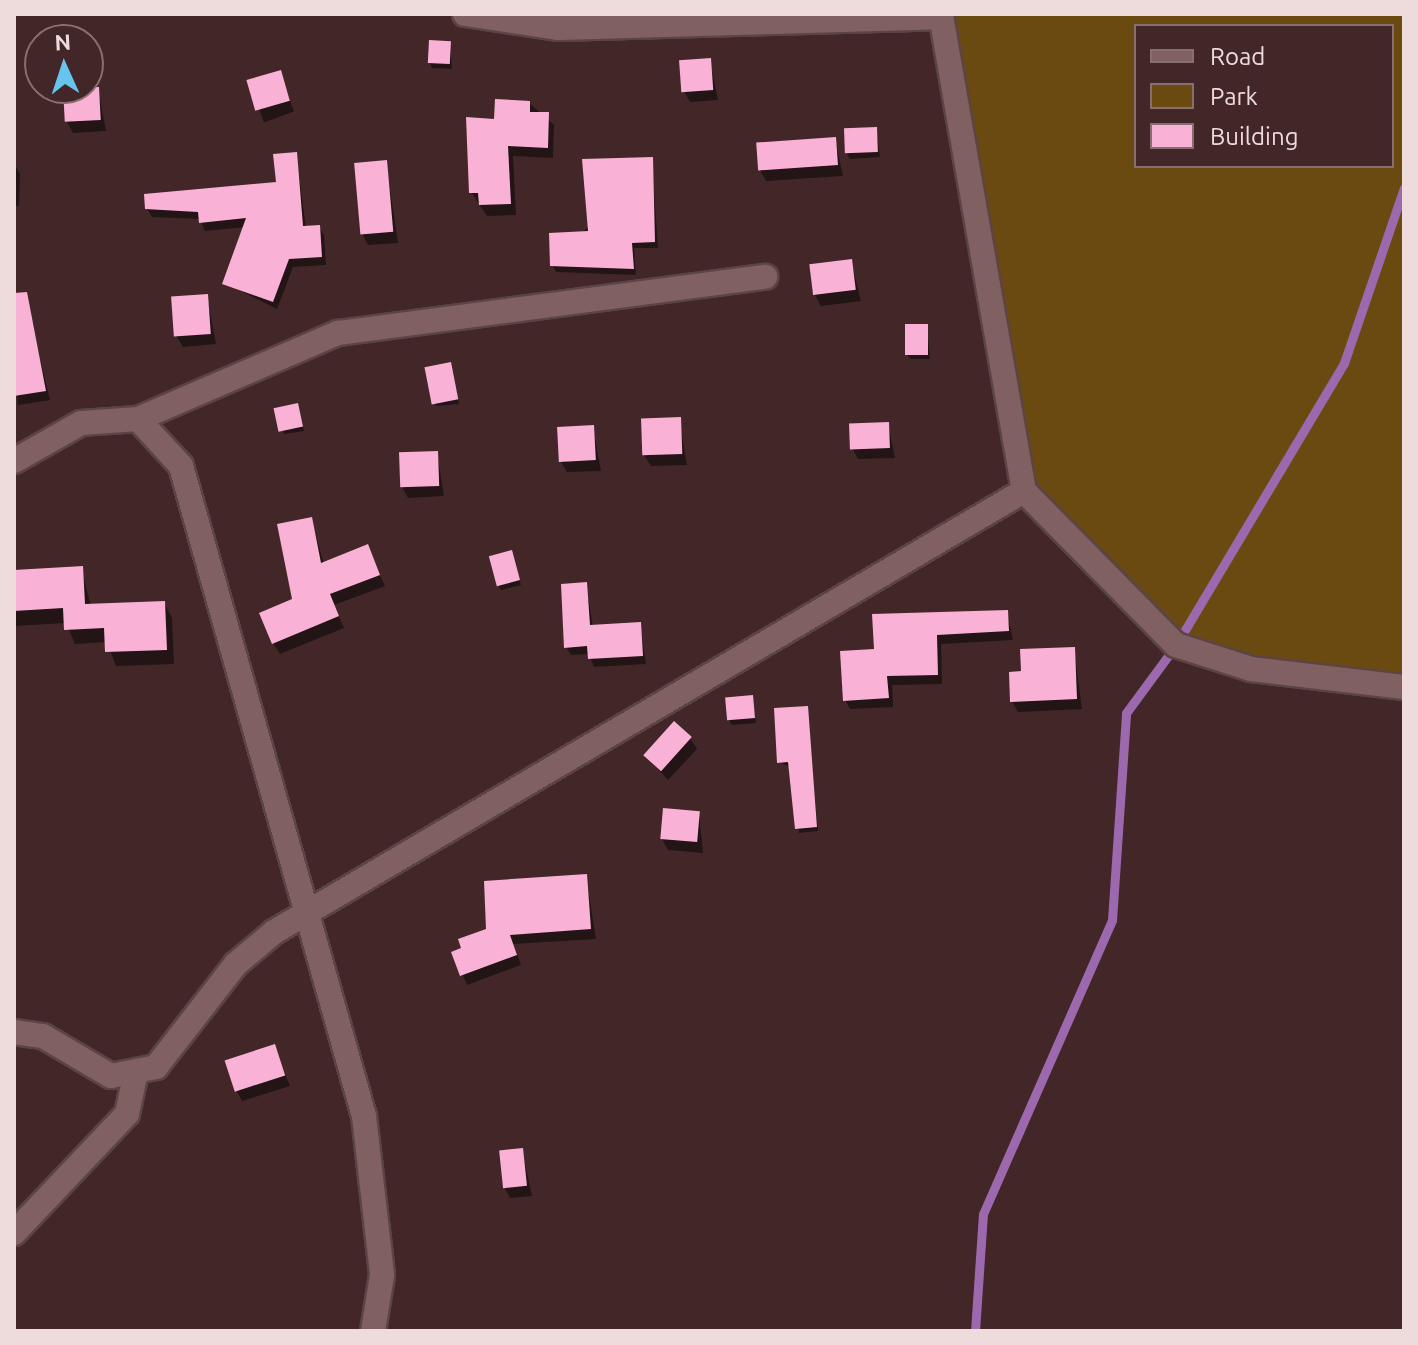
<!DOCTYPE html>
<style>
body{margin:0}
#map{position:relative;width:1418px;height:1345px;overflow:hidden;background:#432728;font-family:Ubuntu,sans-serif}
div>[style]{position:absolute}
[style*='--x']{left:calc(var(--x)*1px);top:calc(var(--y)*1px);width:calc(var(--w)*1px);rotate:calc(var(--a)*1deg)}
.green>*{inset:0;background:#6b4a12}
.shadow>*{inset:0;background:#0007;transform-origin:0 0}
.stream>*{height:9px;margin:-4.5px;padding:0 4.5px;transform-origin:4.5px;border-radius:4.5px;background:#9d69ae}
.building>*{inset:0;background:#f9b2d6;transform-origin:0 0}
.roads{filter:drop-shadow(2px 0 #5b4446) drop-shadow(-2px 0 #5b4446) drop-shadow(0 2px #5b4446) drop-shadow(0 -2px #5b4446)}
.street>*{height:24px;margin:-12px;padding:0 12px;transform-origin:12px;border-radius:12px;background:#816061}
span{translate:-50% -50%;white-space:nowrap;text-align:center;line-height:1.15;-webkit-text-stroke:8px #432728;paint-order:stroke}
.frame{position:absolute;inset:0;border:16px solid #eedbdb;pointer-events:none}
.legend{position:absolute;left:1134px;top:24px;width:260px;height:144px;box-sizing:border-box;background:#432728;border:2px solid #876f70;margin:0;padding:10px 14px;list-style:none;font-size:24px;color:#eedbdb}
.legend li{display:flex;align-items:center;gap:16px;height:40px}
.legend b{width:40px;border:2px solid #876f70}
.north{position:absolute;left:24px;top:24px;width:80px;height:80px;box-sizing:border-box;background:#432728;border:2px solid #876f70;border-radius:50%;rotate:357deg;font-size:22px;font-weight:700;line-height:32px;text-align:center;color:#eedbdb}
.north::after{content:'';display:block;margin:auto;width:28px;height:36px;background:#66c4ef;clip-path:polygon(50% 0,100% 100%,50% 72%,0 100%)}
</style>
<div id="map">
<div class="green">
<div style="clip-path:polygon(evenodd,941px 14px,1404px 14px,1404px 687px,1176px 645px,1024px 491px,941px 14px,1136px 26px,1392px 26px,1392px 166px,1136px 166px,1136px 26px)"></div>
</div>
<div class="shadow">
<div style="clip-path:polygon(450px 43px,452px 69px,432px 68px,430px 63px)"></div>
<div style="clip-path:polygon(710px 60px,718px 100px,690px 102px,684px 91px)"></div>
<div style="left:280px;top:73px;width:41px;height:32px;rotate:70deg"></div>
<div style="clip-path:polygon(98px 89px,106px 131px,73px 133px,67px 122px)"></div>
<div style="clip-path:polygon(529px 103px,554px 125px,553px 158px,513px 156px,516px 215px,487px 216px,471px 192px)"></div>
<div style="clip-path:polygon(876px 129px,880px 157px,850px 159px,847px 154px)"></div>
<div style="clip-path:polygon(835px 139px,843px 176px,766px 181px,760px 170px)"></div>
<div style="clip-path:polygon(296px 154px,306px 228px,319px 227px,324px 235px,326px 265px,293px 267px,277px 309px,225px 283px,245px 227px,205px 231px,200px 219px,152px 217px,147px 209px,278px 184px)"></div>
<div style="clip-path:polygon(652px 159px,658px 248px,634px 248px,636px 275px,556px 272px,552px 265px)"></div>
<div style="clip-path:polygon(386px 162px,398px 243px,368px 245px,362px 234px)"></div>
<div style="clip-path:polygon(14px 163px,20px 174px,19px 206px,14px 206px)"></div>
<div style="clip-path:polygon(851px 261px,861px 301px,821px 306px,815px 295px)"></div>
<div style="clip-path:polygon(207px 296px,216px 344px,183px 347px,176px 336px)"></div>
<div style="clip-path:polygon(30px 316px,50px 400px,18px 405px,14px 319px)"></div>
<div style="clip-path:polygon(927px 326px,930px 359px,910px 359px,907px 354px)"></div>
<div style="clip-path:polygon(450px 364px,459px 404px,436px 406px,433px 401px)"></div>
<div style="clip-path:polygon(277px 410px,299px 410px,304px 431px,284px 434px)"></div>
<div style="clip-path:polygon(679px 419px,687px 465px,651px 466px,644px 455px)"></div>
<div style="clip-path:polygon(888px 424px,895px 458px,858px 459px,852px 448px)"></div>
<div style="clip-path:polygon(593px 427px,601px 471px,567px 472px,561px 462px)"></div>
<div style="clip-path:polygon(437px 453px,444px 496px,408px 498px,402px 487px)"></div>
<div style="clip-path:polygon(311px 519px,324px 564px,367px 547px,385px 586px,334px 605px,344px 628px,280px 654px,273px 643px,295px 600px)"></div>
<div style="clip-path:polygon(511px 552px,521px 585px,501px 590px,498px 585px)"></div>
<div style="clip-path:polygon(81px 568px,91px 606px,164px 603px,172px 618px,174px 664px,116px 666px,107px 642px,75px 644px,66px 623px,14px 626px,14px 572px)"></div>
<div style="clip-path:polygon(586px 584px,593px 627px,640px 624px,646px 664px,594px 667px,589px 654px,571px 655px,566px 647px)"></div>
<div style="clip-path:polygon(1007px 612px,1013px 640px,941px 644px,942px 684px,892px 685px,893px 707px,850px 709px,845px 700px,876px 651px)"></div>
<div style="clip-path:polygon(1074px 649px,1082px 709px,1018px 712px,1012px 701px)"></div>
<div style="clip-path:polygon(752px 697px,756px 723px,732px 725px,729px 720px)"></div>
<div style="clip-path:polygon(807px 708px,818px 831px,799px 833px,790px 767px,779px 762px)"></div>
<div style="clip-path:polygon(690px 738px,697px 749px,668px 780px,646px 756px)"></div>
<div style="clip-path:polygon(699px 813px,703px 853px,668px 850px,662px 839px)"></div>
<div style="clip-path:polygon(586px 876px,596px 939px,513px 944px,521px 965px,467px 985px,453px 953px)"></div>
<div style="clip-path:polygon(274px 1047px,290px 1086px,242px 1101px,236px 1090px)"></div>
<div style="clip-path:polygon(522px 1150px,532px 1196px,510px 1198px,504px 1187px)"></div>
</div>
<div class="stream">
<div style="--x:975;--y:1331;--w:117;--a:-86.1"></div>
<div style="--x:983;--y:1214;--w:321;--a:-66.3"></div>
<div style="--x:1112;--y:920;--w:207;--a:-86.1"></div>
<div style="--x:1126;--y:713;--w:84;--a:-53.7"></div>
<div style="--x:1176;--y:645;--w:328;--a:-59.2"></div>
<div style="--x:1344;--y:363;--w:185;--a:-71.1"></div>
</div>
<div class="building">
<div style="left:429px;top:40px;width:22px;height:23px;rotate:3deg"></div>
<div style="left:711px;top:58px;width:32px;height:32px;rotate:86deg"></div>
<div style="left:281px;top:70px;width:32px;height:36px;rotate:74deg"></div>
<div style="left:99px;top:87px;width:33px;height:36px;rotate:87deg"></div>
<div style="clip-path:polygon(495px 99px,530px 101px,530px 112px,549px 112px,548px 148px,508px 146px,511px 204px,479px 205px,478px 193px,469px 193px,466px 117px,494px 119px)"></div>
<div style="left:877px;top:127px;width:25px;height:33px;rotate:88deg"></div>
<div style="left:836px;top:137px;width:28px;height:80px;rotate:86deg"></div>
<div style="clip-path:polygon(297px 152px,303px 226px,320px 225px,322px 257px,289px 259px,273px 302px,222px 284px,246px 218px,199px 223px,198px 212px,145px 209px,144px 194px,276px 182px,273px 154px)"></div>
<div style="clip-path:polygon(653px 157px,655px 242px,632px 243px,634px 269px,550px 266px,549px 233px,588px 231px,582px 159px)"></div>
<div style="left:387px;top:160px;width:72px;height:33px;rotate:85deg"></div>
<div style="left:852px;top:259px;width:31px;height:43px;rotate:83deg"></div>
<div style="clip-path:polygon(27px 292px,46px 391px,14px 396px,14px 293px)"></div>
<div style="left:208px;top:294px;width:40px;height:37px;rotate:86deg"></div>
<div style="left:905px;top:324px;width:23px;height:31px"></div>
<div style="left:451px;top:362px;width:38px;height:27px;rotate:79deg"></div>
<div style="left:298px;top:403px;width:24px;height:25px;rotate:78deg"></div>
<div style="left:681px;top:417px;width:37px;height:40px;rotate:88deg"></div>
<div style="left:889px;top:422px;width:26px;height:40px;rotate:88deg"></div>
<div style="left:594px;top:425px;width:35px;height:37px;rotate:87deg"></div>
<div style="left:438px;top:451px;width:35px;height:39px;rotate:88deg"></div>
<div style="clip-path:polygon(312px 517px,321px 563px,368px 544px,380px 575px,330px 594px,339px 616px,272px 644px,259px 613px,292px 599px,277px 524px)"></div>
<div style="left:512px;top:550px;width:31px;height:24px;rotate:75deg"></div>
<div style="clip-path:polygon(83px 566px,85px 604px,165px 601px,167px 650px,105px 652px,104px 628px,64px 630px,63px 608px,14px 611px,14px 570px)"></div>
<div style="clip-path:polygon(587px 582px,590px 625px,641px 622px,643px 656px,588px 659px,587px 646px,564px 648px,561px 584px)"></div>
<div style="clip-path:polygon(1008px 610px,1009px 631px,937px 635px,938px 675px,887px 676px,889px 698px,843px 701px,840px 651px,874px 649px,872px 614px)"></div>
<div style="clip-path:polygon(1075px 647px,1077px 699px,1010px 702px,1009px 672px,1021px 671px,1020px 649px)"></div>
<div style="left:753px;top:695px;width:23px;height:28px;rotate:85deg"></div>
<div style="clip-path:polygon(808px 706px,817px 827px,795px 829px,788px 762px,777px 763px,774px 708px)"></div>
<div style="left:674px;top:721px;width:24px;height:46px;rotate:42deg"></div>
<div style="left:663px;top:808px;width:37px;height:31px;rotate:5deg"></div>
<div style="clip-path:polygon(587px 874px,591px 929px,510px 935px,517px 955px,460px 976px,451px 952px,461px 948px,458px 939px,486px 929px,484px 881px)"></div>
<div style="left:275px;top:1044px;width:33px;height:53px;rotate:72deg"></div>
<div style="left:523px;top:1148px;width:38px;height:24px;rotate:84deg"></div>
</div>
<div class="roads">
<div class="street">
<div style="--x:465;--y:14;--w:95;--a:8.5"></div>
<div style="--x:559;--y:28;--w:382;--a:-1.6"></div>
<div style="--x:138;--y:419;--w:218;--a:-23.3"></div>
<div style="--x:338;--y:333;--w:431;--a:-7.5"></div>
<div style="--x:14;--y:461;--w:77;--a:-29.6"></div>
<div style="--x:81;--y:423;--w:57;--a:-4"></div>
<div style="--x:138;--y:419;--w:64;--a:47.5"></div>
<div style="--x:181;--y:466;--w:675;--a:74.28"></div>
<div style="--x:364;--y:1116;--w:160;--a:83.5"></div>
<div style="--x:382;--y:1275;--w:57;--a:99.1"></div>
<div style="--x:1024;--y:491;--w:216;--a:45.4"></div>
<div style="--x:1176;--y:645;--w:79;--a:17.7"></div>
<div style="--x:1251;--y:669;--w:154;--a:6.7"></div>
<div style="--x:14;--y:1032;--w:29;--a:8"></div>
<div style="--x:43;--y:1036;--w:79;--a:30.5"></div>
<div style="--x:111;--y:1076;--w:46;--a:-11.3"></div>
<div style="--x:156;--y:1067;--w:130;--a:-52.2"></div>
<div style="--x:236;--y:964;--w:50;--a:-40.1"></div>
<div style="--x:274;--y:932;--w:870;--a:-30.46"></div>
<div style="--x:1024;--y:491;--w:484;--a:-99.9"></div>
<div style="--x:14;--y:1233;--w:164;--a:-46.5"></div>
<div style="--x:127;--y:1114;--w:40;--a:-78"></div>
</div>
</div>
<div class="frame"></div>
<ul class="legend">
<li><b style="height:10px;background:#816061"></b>Road</li>
<li><b style="height:22px;background:#6b4a12"></b>Park</li>
<li><b style="height:22px;background:#f9b2d6"></b>Building</li>
</ul>
<div class="north">N</div>
</div>
